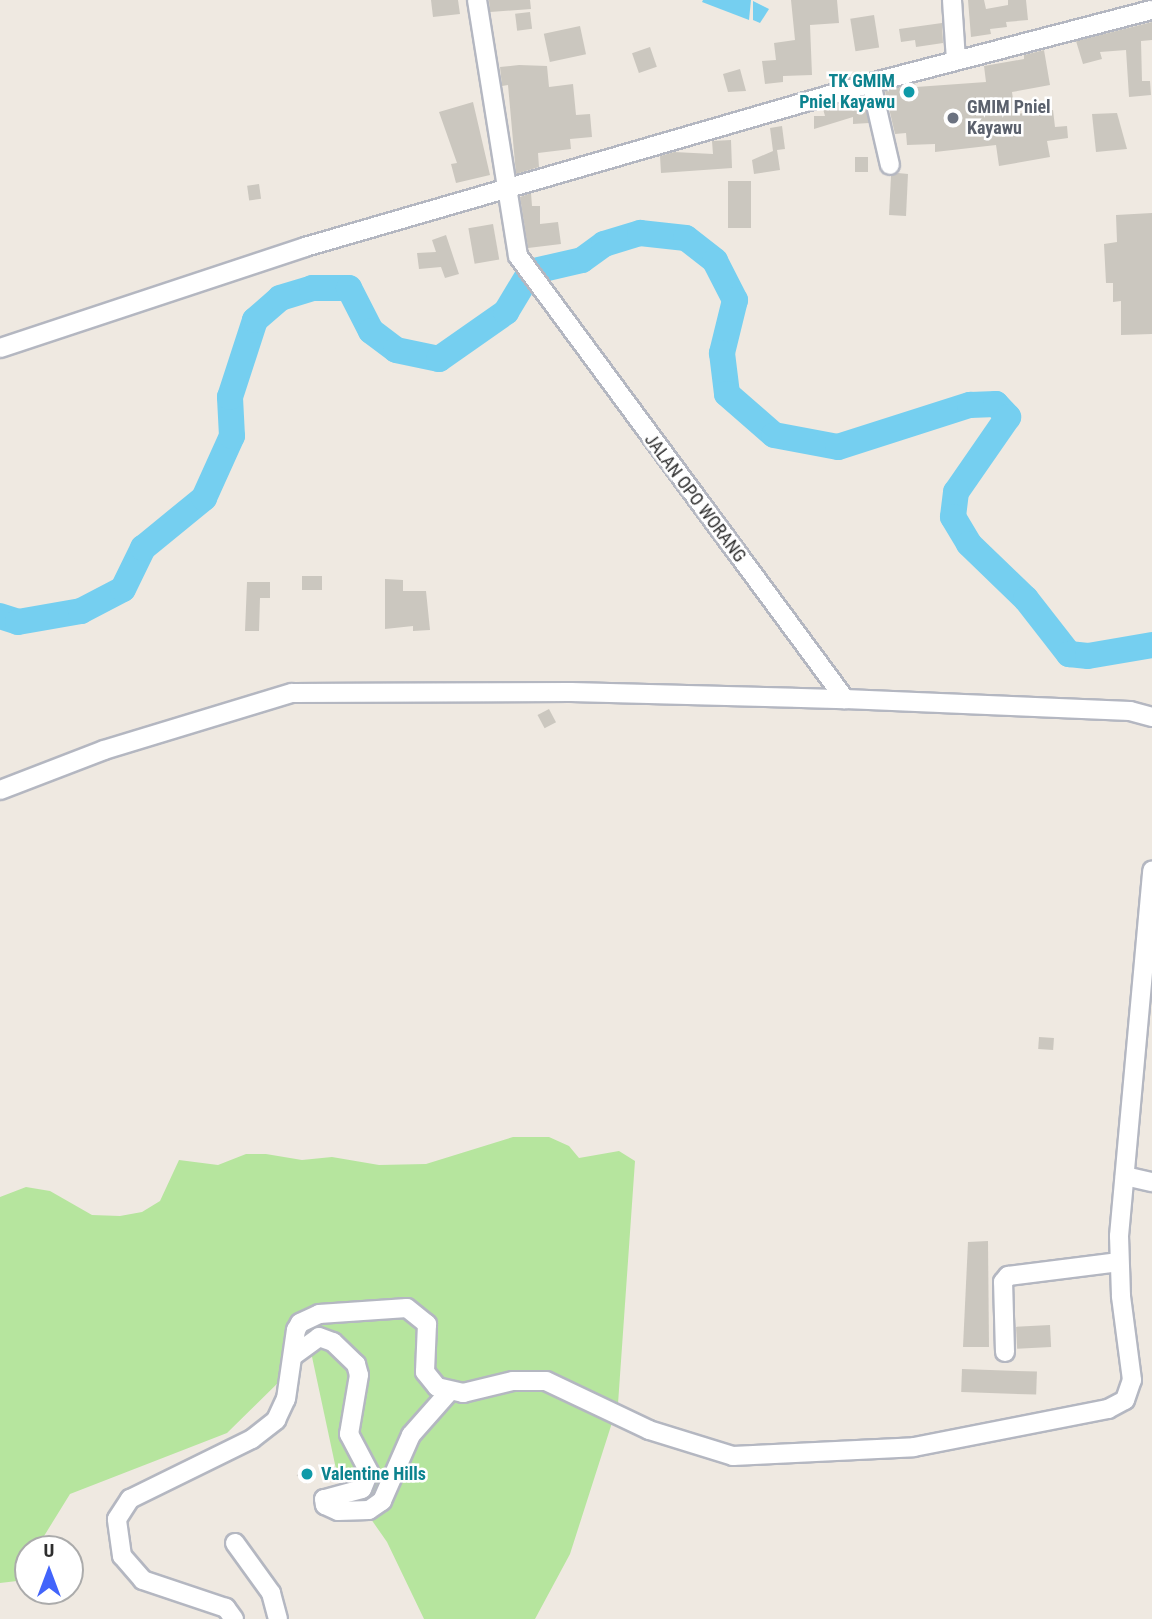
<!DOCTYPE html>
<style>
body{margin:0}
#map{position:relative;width:1152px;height:1619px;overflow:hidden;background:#efe9e1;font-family:"Roboto Condensed",sans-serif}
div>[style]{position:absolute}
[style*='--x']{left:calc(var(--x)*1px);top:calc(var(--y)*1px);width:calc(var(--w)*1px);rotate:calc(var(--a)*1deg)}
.green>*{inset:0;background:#b6e59e}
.water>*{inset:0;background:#75cff0}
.river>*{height:26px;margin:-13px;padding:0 13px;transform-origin:13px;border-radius:13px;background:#75cff0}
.building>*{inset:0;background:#cbc7bf;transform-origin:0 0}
.roads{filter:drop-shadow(2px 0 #b4b7c1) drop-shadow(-2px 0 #b4b7c1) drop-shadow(0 2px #b4b7c1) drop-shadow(0 -2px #b4b7c1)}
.minor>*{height:18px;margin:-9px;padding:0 9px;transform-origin:9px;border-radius:9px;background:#fff}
.dots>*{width:19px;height:19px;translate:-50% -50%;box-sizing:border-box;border:4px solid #fff;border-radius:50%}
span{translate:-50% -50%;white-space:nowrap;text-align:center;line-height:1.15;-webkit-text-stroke:5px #fff;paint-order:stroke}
.culture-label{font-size:18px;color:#0d838f;font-weight:700}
.right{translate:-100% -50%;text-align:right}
.left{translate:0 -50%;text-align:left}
.worship-label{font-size:18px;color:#5b616d;font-weight:700}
.street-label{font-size:18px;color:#2e2e2e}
.north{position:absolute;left:14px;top:1535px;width:70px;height:70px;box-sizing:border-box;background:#fff;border:2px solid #ababab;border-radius:50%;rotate:0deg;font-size:19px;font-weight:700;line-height:28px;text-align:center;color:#2e2e2e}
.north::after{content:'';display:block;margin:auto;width:24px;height:32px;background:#4264fb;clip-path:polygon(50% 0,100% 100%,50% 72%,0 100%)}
</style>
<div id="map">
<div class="green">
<div style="clip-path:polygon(513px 1137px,549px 1137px,569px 1146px,579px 1158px,619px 1151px,635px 1161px,618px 1404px,570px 1554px,535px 1619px,424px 1619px,387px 1542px,336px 1469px,302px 1310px,288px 1373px,227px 1433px,70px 1494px,36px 1549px,28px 1549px,28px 1563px,17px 1581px,0 1583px,0 1197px,26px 1187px,50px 1191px,92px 1215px,120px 1216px,142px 1212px,160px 1201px,179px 1160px,218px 1165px,246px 1154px,266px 1154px,302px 1160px,332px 1157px,379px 1165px,426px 1164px)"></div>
</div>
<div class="water">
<div style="clip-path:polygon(703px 0,751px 0,749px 20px,702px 2px)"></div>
<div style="clip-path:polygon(753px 1px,769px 9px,760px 23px,753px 20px)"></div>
</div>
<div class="river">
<div style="--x:0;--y:616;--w:19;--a:18"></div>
<div style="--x:18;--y:622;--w:64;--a:-9.9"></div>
<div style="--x:81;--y:611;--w:47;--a:-27.6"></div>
<div style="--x:123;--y:589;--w:46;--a:-64"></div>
<div style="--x:143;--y:548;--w:79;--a:-39.3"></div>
<div style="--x:204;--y:498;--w:68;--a:-65.7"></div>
<div style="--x:232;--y:436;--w:39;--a:-93"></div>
<div style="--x:230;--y:397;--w:81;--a:-72"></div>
<div style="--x:255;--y:320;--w:33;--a:-41"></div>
<div style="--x:280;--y:298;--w:34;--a:-17"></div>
<div style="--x:312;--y:288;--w:37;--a:0"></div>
<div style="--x:349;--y:288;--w:48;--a:62.9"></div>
<div style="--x:371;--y:331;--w:31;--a:37"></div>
<div style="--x:396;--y:350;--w:44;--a:11.8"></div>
<div style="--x:439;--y:359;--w:82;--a:-35"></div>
<div style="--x:506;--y:312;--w:47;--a:-59"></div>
<div style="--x:530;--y:272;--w:53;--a:-13"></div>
<div style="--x:582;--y:260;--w:27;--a:-36"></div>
<div style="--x:604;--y:244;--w:38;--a:-17"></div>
<div style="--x:640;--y:233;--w:46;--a:6.2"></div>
<div style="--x:686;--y:238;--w:37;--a:38"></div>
<div style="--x:715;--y:261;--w:44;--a:62.9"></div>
<div style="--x:735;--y:300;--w:55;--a:103.8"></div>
<div style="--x:722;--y:353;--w:41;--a:83"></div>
<div style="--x:727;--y:394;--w:62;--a:41.1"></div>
<div style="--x:774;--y:435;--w:65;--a:10.6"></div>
<div style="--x:838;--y:447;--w:139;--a:-17.7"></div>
<div style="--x:970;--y:405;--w:26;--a:-2"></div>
<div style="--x:996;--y:404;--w:18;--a:47"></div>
<div style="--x:1008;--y:417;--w:91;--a:124.7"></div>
<div style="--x:956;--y:492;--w:25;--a:97"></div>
<div style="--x:953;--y:517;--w:31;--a:59"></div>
<div style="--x:969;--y:544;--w:79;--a:44"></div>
<div style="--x:1026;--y:599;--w:70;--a:52"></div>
<div style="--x:1069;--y:654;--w:19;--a:6"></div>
<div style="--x:1088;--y:656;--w:65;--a:-9.8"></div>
</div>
<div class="building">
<div style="clip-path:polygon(431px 0,458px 0,460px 14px,433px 17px)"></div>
<div style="clip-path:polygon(489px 0,530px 0,531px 9px,490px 12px)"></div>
<div style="clip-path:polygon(791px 0,837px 0,839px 23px,810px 25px,812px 75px,783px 76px,783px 82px,765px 84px,762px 61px,776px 60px,774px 43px,795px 40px)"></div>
<div style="clip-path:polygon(968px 0,984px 0,986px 9px,1008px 5px,1008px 0,1026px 0,1028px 20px,1006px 22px,1007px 27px,990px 29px,991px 34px,971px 37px)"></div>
<div style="left:530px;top:12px;width:17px;height:15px;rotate:83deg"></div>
<div style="left:874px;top:15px;width:33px;height:24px;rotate:81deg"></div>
<div style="clip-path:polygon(1152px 22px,1152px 40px,1141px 41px,1142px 81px,1150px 81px,1151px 95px,1129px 97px,1126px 50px,1100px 52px,1102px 59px,1083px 64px,1076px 41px)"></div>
<div style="clip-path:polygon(942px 23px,943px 43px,916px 47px,915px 40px,901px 42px,899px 29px)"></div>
<div style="left:580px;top:26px;width:29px;height:37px;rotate:78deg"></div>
<div style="left:650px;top:47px;width:21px;height:19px;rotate:71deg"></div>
<div style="clip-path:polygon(1044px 50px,1050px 85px,1012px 92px,1015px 114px,1053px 110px,1055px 127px,1067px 126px,1068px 138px,1047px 141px,1050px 157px,999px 166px,996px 145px,935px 152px,935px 144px,907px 145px,906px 133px,895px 134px,885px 91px,915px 83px,916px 87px,986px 82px,984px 66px,1024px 59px,1024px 55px)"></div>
<div style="clip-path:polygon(519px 65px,547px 66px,549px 87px,573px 84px,576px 115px,590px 114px,592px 137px,570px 139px,571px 149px,538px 153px,539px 167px,516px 174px,508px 85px,502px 86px,500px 67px)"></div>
<div style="clip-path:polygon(740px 69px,746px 91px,728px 92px,723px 74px)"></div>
<div style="clip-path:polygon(863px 97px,869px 123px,853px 124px,853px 117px,814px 129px,814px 116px,825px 116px,823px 109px)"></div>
<div style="clip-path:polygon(473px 102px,490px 175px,456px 183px,451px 164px,457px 163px,439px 112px)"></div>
<div style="clip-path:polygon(1117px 113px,1127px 149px,1096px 152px,1092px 114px)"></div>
<div style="clip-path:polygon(782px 126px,785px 149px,777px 150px,780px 170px,754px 174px,752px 160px,773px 151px,770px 128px)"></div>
<div style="clip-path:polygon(731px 140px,732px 168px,661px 173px,660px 156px,674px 152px,713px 154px,712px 141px)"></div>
<div style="left:855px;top:157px;width:13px;height:15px"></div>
<div style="clip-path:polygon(898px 173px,908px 174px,906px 216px,889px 215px,891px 176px)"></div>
<div style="left:751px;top:181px;width:47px;height:23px;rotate:90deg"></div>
<div style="left:259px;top:184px;width:15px;height:12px;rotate:82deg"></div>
<div style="clip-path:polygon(531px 193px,532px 206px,540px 206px,540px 224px,558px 222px,561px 244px,528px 248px,520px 197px)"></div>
<div style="clip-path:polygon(1152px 213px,1152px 334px,1121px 335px,1121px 301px,1113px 302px,1113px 283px,1106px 283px,1104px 244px,1117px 242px,1116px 215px)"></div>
<div style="left:493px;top:224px;width:36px;height:25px;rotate:80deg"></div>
<div style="clip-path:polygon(446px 235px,459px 274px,445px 278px,441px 267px,419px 269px,417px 253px,436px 252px,432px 240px)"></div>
<div style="left:302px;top:576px;width:20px;height:14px"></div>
<div style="clip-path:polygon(385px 579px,403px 580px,403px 591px,426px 591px,430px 630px,413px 631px,413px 626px,385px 629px)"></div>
<div style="clip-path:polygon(247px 582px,270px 582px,270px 598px,260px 598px,259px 631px,245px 631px)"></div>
<div style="left:549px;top:709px;width:15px;height:13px;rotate:62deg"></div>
<div style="left:1039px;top:1037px;width:15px;height:12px;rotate:4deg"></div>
<div style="clip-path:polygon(988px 1241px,989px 1347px,963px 1347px,968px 1242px)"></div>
<div style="left:1050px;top:1325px;width:22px;height:34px;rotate:87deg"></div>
<div style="left:962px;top:1369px;width:75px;height:23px;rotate:2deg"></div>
<div style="left:304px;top:1467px;width:13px;height:11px;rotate:42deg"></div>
</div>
<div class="roads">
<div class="minor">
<div style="--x:477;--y:0;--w:259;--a:80.9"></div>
<div style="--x:518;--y:256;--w:551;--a:53.57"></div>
<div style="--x:845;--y:699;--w:285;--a:2.4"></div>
<div style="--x:1130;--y:711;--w:23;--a:15"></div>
<div style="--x:952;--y:0;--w:60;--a:86.2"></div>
<div style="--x:871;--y:83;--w:84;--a:77"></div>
<div style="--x:0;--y:348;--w:321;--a:-18.3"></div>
<div style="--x:305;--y:247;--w:589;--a:-16.16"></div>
<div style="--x:871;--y:83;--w:290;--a:-14.6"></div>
<div style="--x:0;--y:790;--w:111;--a:-21"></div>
<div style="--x:104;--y:750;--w:196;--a:-16.9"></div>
<div style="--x:292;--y:693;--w:279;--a:-0.2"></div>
<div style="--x:571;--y:692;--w:274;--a:1.5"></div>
<div style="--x:1125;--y:1176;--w:28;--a:13"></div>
<div style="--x:1005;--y:1352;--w:70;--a:-91.6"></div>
<div style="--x:1003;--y:1282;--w:8;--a:-50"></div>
<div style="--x:1008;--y:1276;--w:112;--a:-7.2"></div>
<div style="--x:293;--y:1356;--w:32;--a:-36"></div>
<div style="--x:319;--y:1337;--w:15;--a:20"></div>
<div style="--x:333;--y:1342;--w:32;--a:44"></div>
<div style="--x:356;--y:1364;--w:11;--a:75"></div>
<div style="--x:359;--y:1375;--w:60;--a:99.6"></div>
<div style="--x:349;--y:1434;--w:43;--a:62.2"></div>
<div style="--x:369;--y:1472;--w:18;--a:112"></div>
<div style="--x:362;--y:1489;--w:39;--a:165"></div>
<div style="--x:324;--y:1499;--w:6;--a:81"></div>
<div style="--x:325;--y:1505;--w:14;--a:25"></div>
<div style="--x:338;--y:1511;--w:31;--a:-2"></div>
<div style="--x:369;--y:1510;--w:16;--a:-35"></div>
<div style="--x:382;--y:1501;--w:72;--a:-66.3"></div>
<div style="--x:411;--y:1435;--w:57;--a:-48.5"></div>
<div style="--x:235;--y:1543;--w:62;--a:54.2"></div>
<div style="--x:271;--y:1593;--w:27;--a:75"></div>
<div style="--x:234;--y:1619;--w:14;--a:-126"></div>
<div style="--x:226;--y:1608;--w:88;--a:-161.4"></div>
<div style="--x:143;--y:1580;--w:32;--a:-131"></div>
<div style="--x:122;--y:1556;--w:37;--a:-98"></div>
<div style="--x:117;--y:1519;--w:24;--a:-57"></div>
<div style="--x:130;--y:1499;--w:136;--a:-26.2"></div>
<div style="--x:252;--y:1439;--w:31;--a:-38"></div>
<div style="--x:276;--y:1420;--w:23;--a:-65"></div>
<div style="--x:286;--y:1399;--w:70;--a:-81.8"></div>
<div style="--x:296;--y:1330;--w:8;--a:-60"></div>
<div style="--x:300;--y:1323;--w:21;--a:-25"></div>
<div style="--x:319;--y:1314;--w:88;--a:-3.9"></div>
<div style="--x:407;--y:1308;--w:26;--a:39"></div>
<div style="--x:427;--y:1324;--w:48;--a:92.4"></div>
<div style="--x:425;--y:1372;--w:19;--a:51"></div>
<div style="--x:437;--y:1387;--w:27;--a:13"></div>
<div style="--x:463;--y:1393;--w:51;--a:-13.5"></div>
<div style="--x:513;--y:1381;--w:33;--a:0"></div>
<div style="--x:546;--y:1381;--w:114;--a:25.4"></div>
<div style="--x:649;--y:1430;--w:88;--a:17.2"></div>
<div style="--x:733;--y:1456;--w:181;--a:-2.8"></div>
<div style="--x:914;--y:1447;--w:198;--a:-11.1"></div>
<div style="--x:1108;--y:1409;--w:19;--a:-28"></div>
<div style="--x:1125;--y:1400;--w:21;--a:-71"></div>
<div style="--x:1132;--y:1380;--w:85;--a:-97.5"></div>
<div style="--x:1121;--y:1296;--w:60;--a:-91.9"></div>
<div style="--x:1119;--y:1236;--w:367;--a:-84.8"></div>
</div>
</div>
<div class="dots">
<div style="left:909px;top:92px;background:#0f9aa8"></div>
<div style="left:953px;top:118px;background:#6b7280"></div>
<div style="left:307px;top:1474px;background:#0f9aa8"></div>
</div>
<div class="culture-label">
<span class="right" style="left:895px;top:92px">TK GMIM<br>Pniel Kayawu</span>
<span class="left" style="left:321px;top:1474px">Valentine Hills</span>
</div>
<div class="worship-label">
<span class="left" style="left:967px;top:118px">GMIM Pniel<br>Kayawu</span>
</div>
<div class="street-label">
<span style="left:695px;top:498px;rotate:53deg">JALAN OPO WORANG</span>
</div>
<div class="north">U</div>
</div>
